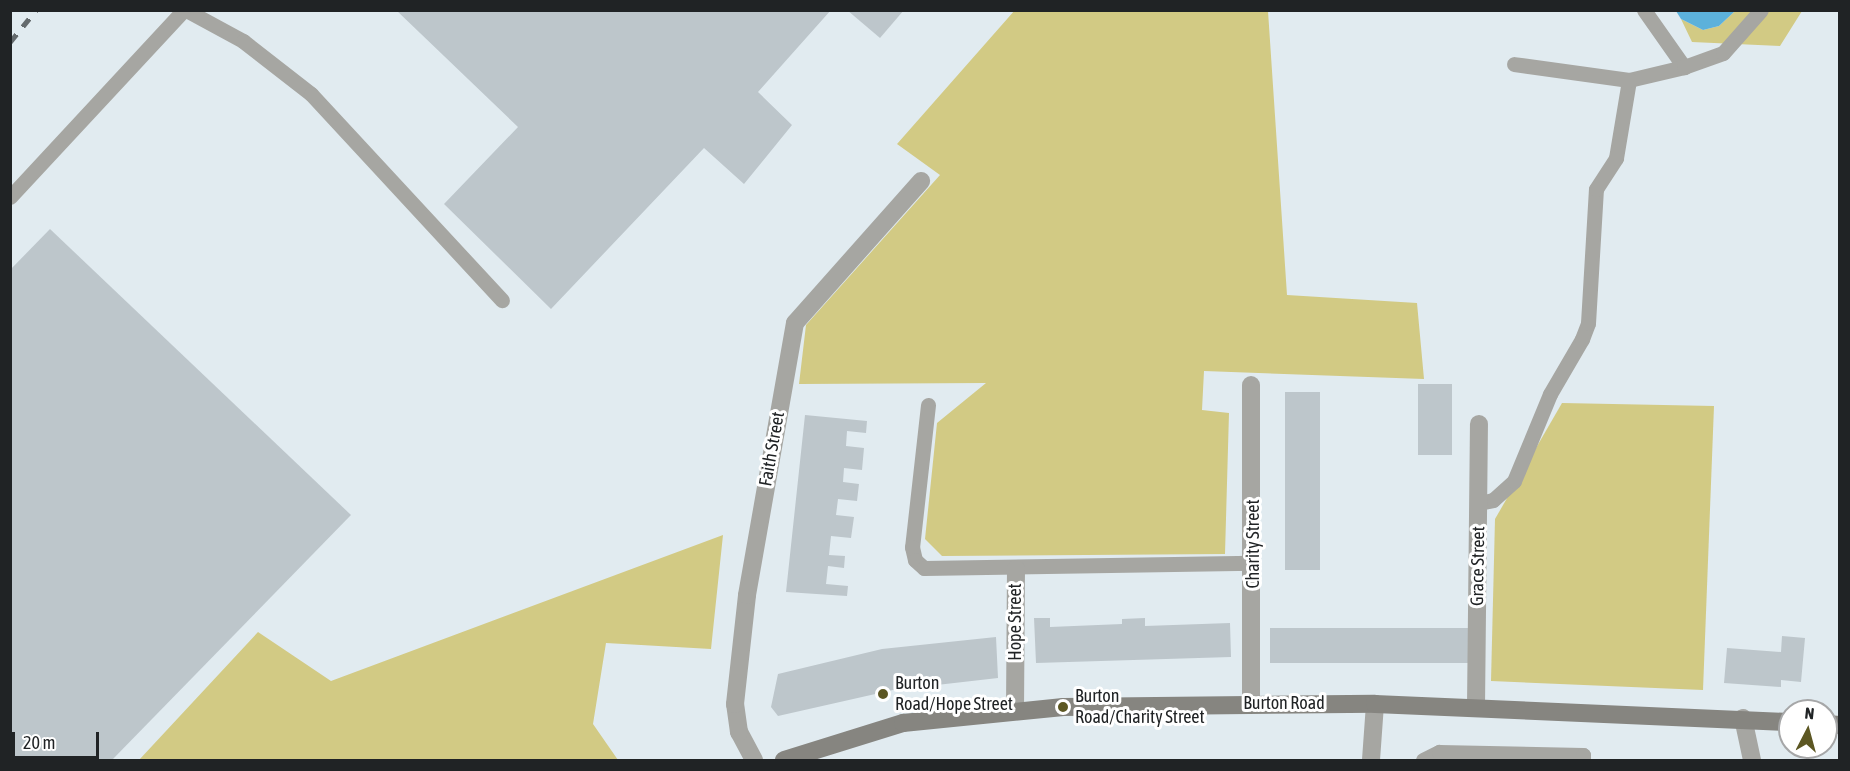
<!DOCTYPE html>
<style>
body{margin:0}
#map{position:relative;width:1850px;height:771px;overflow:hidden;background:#e1ebf0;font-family:"Asap Condensed",sans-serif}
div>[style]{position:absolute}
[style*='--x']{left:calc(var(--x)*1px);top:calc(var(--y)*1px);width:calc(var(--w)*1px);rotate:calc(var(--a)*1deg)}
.green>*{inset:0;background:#d2ca84}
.water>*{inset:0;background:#5cb1db}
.building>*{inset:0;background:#bdc6cb;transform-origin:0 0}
.lane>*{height:15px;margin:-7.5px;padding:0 7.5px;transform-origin:7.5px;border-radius:7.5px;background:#a6a6a2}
.street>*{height:18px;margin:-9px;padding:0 9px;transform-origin:9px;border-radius:9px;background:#a6a6a2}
.secondary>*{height:18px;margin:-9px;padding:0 9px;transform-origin:9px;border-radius:9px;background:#868580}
.rail>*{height:4.5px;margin-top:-2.25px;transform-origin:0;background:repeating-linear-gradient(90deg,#646a6d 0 10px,transparent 0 20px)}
.dots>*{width:16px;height:16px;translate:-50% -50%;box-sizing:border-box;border:3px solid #fff;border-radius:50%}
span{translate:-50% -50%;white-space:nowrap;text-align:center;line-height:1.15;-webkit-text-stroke:6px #fff;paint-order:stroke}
.street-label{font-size:18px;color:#202325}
.poi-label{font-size:18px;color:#202325}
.left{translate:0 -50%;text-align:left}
.frame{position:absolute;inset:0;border:12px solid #202325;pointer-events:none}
.north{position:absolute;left:1778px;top:699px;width:60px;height:60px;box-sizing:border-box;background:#fff;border:2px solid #a6a7a8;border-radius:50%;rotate:6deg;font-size:16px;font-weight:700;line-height:24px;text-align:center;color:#202325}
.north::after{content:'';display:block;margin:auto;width:21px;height:27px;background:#5c5723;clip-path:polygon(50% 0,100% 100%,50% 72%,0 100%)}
.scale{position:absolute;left:12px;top:732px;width:87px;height:27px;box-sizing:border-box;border:3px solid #202325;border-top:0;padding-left:8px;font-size:18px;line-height:21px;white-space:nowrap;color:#202325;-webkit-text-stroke:4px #fff;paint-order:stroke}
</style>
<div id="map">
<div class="green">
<div style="clip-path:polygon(1015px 10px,1268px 11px,1287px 295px,1417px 303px,1424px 379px,1204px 371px,1202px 410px,1229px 413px,1225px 554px,942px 556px,925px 539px,937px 423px,986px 383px,799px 384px,806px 325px,940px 175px,897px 144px)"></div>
<div style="clip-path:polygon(1735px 11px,1802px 11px,1780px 46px,1692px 42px,1681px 19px,1703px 30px,1719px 26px)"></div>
<div style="clip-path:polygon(1562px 403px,1714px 406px,1703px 690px,1491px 681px,1495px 519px)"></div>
<div style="clip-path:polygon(723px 535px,711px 649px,606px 643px,593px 724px,618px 760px,139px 760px,258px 632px,331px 681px)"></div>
</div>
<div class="water">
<div style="clip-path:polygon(1676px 11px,1735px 11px,1719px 26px,1703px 30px,1681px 19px)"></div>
</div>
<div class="building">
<div style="clip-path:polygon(396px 10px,831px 10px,758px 92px,792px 125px,744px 184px,704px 148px,551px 309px,444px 204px,518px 127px)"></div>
<div style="clip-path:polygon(847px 10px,904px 10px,880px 38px)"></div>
<div style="clip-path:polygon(50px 229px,351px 515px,112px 760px,10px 760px,10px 270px)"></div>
<div style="left:1418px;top:384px;width:34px;height:71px"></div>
<div style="left:1285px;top:392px;width:35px;height:178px"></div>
<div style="clip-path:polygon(805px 415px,867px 421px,866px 433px,847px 431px,846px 446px,864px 448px,862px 470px,844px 468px,843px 482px,859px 484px,857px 501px,838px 499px,836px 515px,854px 517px,851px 538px,831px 536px,829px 555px,845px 556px,844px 568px,828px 566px,826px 584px,848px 586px,847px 596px,786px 592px)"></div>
<div style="clip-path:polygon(1034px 618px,1050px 618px,1050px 627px,1122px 624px,1122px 619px,1145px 618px,1145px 626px,1230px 623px,1231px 657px,1036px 663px)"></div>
<div style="left:1270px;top:628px;width:200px;height:35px"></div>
<div style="clip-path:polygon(1782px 636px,1805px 638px,1801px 682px,1781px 680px,1781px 687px,1724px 683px,1727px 648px,1781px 652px)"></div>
<div style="clip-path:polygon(996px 637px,998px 678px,893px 690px,778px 716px,771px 707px,778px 674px,882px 649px)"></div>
</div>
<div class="lane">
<div style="--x:186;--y:10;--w:65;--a:28.5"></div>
<div style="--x:243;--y:41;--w:86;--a:37.9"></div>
<div style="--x:311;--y:94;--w:281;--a:47.2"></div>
<div style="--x:1644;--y:10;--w:70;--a:54.9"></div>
<div style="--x:1629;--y:80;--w:57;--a:-13.3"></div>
<div style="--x:1684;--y:67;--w:41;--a:-19.7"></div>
<div style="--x:1723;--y:53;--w:57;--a:-48.5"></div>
<div style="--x:10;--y:197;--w:255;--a:-47.1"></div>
<div style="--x:928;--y:405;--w:143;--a:96.4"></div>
<div style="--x:912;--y:547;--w:13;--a:77"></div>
<div style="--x:915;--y:560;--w:12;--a:42"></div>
<div style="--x:924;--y:568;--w:329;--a:-0.9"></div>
<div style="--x:1479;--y:503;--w:14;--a:-12"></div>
<div style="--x:1493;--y:500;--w:28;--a:-42"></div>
<div style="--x:1514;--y:481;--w:94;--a:-67.5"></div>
<div style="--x:1550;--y:394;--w:64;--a:-59.8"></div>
<div style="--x:1582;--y:339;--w:17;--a:-69"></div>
<div style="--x:1588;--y:323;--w:134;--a:-86.6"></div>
<div style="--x:1596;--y:189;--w:37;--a:-57"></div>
<div style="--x:1616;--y:158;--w:79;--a:-80.5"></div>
<div style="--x:1629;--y:80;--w:116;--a:-172.1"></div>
<div style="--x:1423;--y:760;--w:18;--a:-27"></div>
<div style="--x:1439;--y:752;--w:144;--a:1.2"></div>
<div style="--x:1583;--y:755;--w:5;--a:90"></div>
</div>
<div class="street">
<div style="--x:1251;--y:703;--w:318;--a:-90"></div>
<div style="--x:1476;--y:707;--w:283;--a:-89.4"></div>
<div style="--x:1015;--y:711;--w:142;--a:-89.6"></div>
<div style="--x:1743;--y:718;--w:43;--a:77.9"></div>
<div style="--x:754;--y:760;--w:32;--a:-118"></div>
<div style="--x:739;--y:732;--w:28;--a:-98"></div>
<div style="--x:735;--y:704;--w:110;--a:-83.7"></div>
<div style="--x:747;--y:595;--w:276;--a:-80"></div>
<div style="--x:795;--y:323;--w:190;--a:-48.4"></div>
<div style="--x:1371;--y:760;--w:56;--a:-85.9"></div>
</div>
<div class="secondary">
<div style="--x:1826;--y:724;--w:14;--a:4"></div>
<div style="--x:784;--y:760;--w:125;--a:-17.3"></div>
<div style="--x:903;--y:723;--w:161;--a:-5.7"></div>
<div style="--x:1063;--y:707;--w:312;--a:-0.6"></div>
<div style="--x:1375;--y:704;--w:415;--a:2.5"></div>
</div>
<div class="rail">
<div style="--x:10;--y:42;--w:41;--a:-50.9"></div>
</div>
<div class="dots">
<div style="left:883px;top:694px;background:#5c5723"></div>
<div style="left:1063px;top:707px;background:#5c5723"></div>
</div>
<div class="street-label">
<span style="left:772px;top:449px;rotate:-80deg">Faith Street</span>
<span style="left:1253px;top:544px;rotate:-90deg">Charity Street</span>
<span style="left:1478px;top:566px;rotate:-89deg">Grace Street</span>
<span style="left:1015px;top:622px;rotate:-90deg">Hope Street</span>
<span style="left:1284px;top:703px">Burton Road</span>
</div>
<div class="poi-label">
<span class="left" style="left:895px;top:694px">Burton<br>Road/Hope Street</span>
<span class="left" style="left:1075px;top:707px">Burton<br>Road/Charity Street</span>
</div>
<div class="frame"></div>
<div class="north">N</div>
<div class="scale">20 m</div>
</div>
